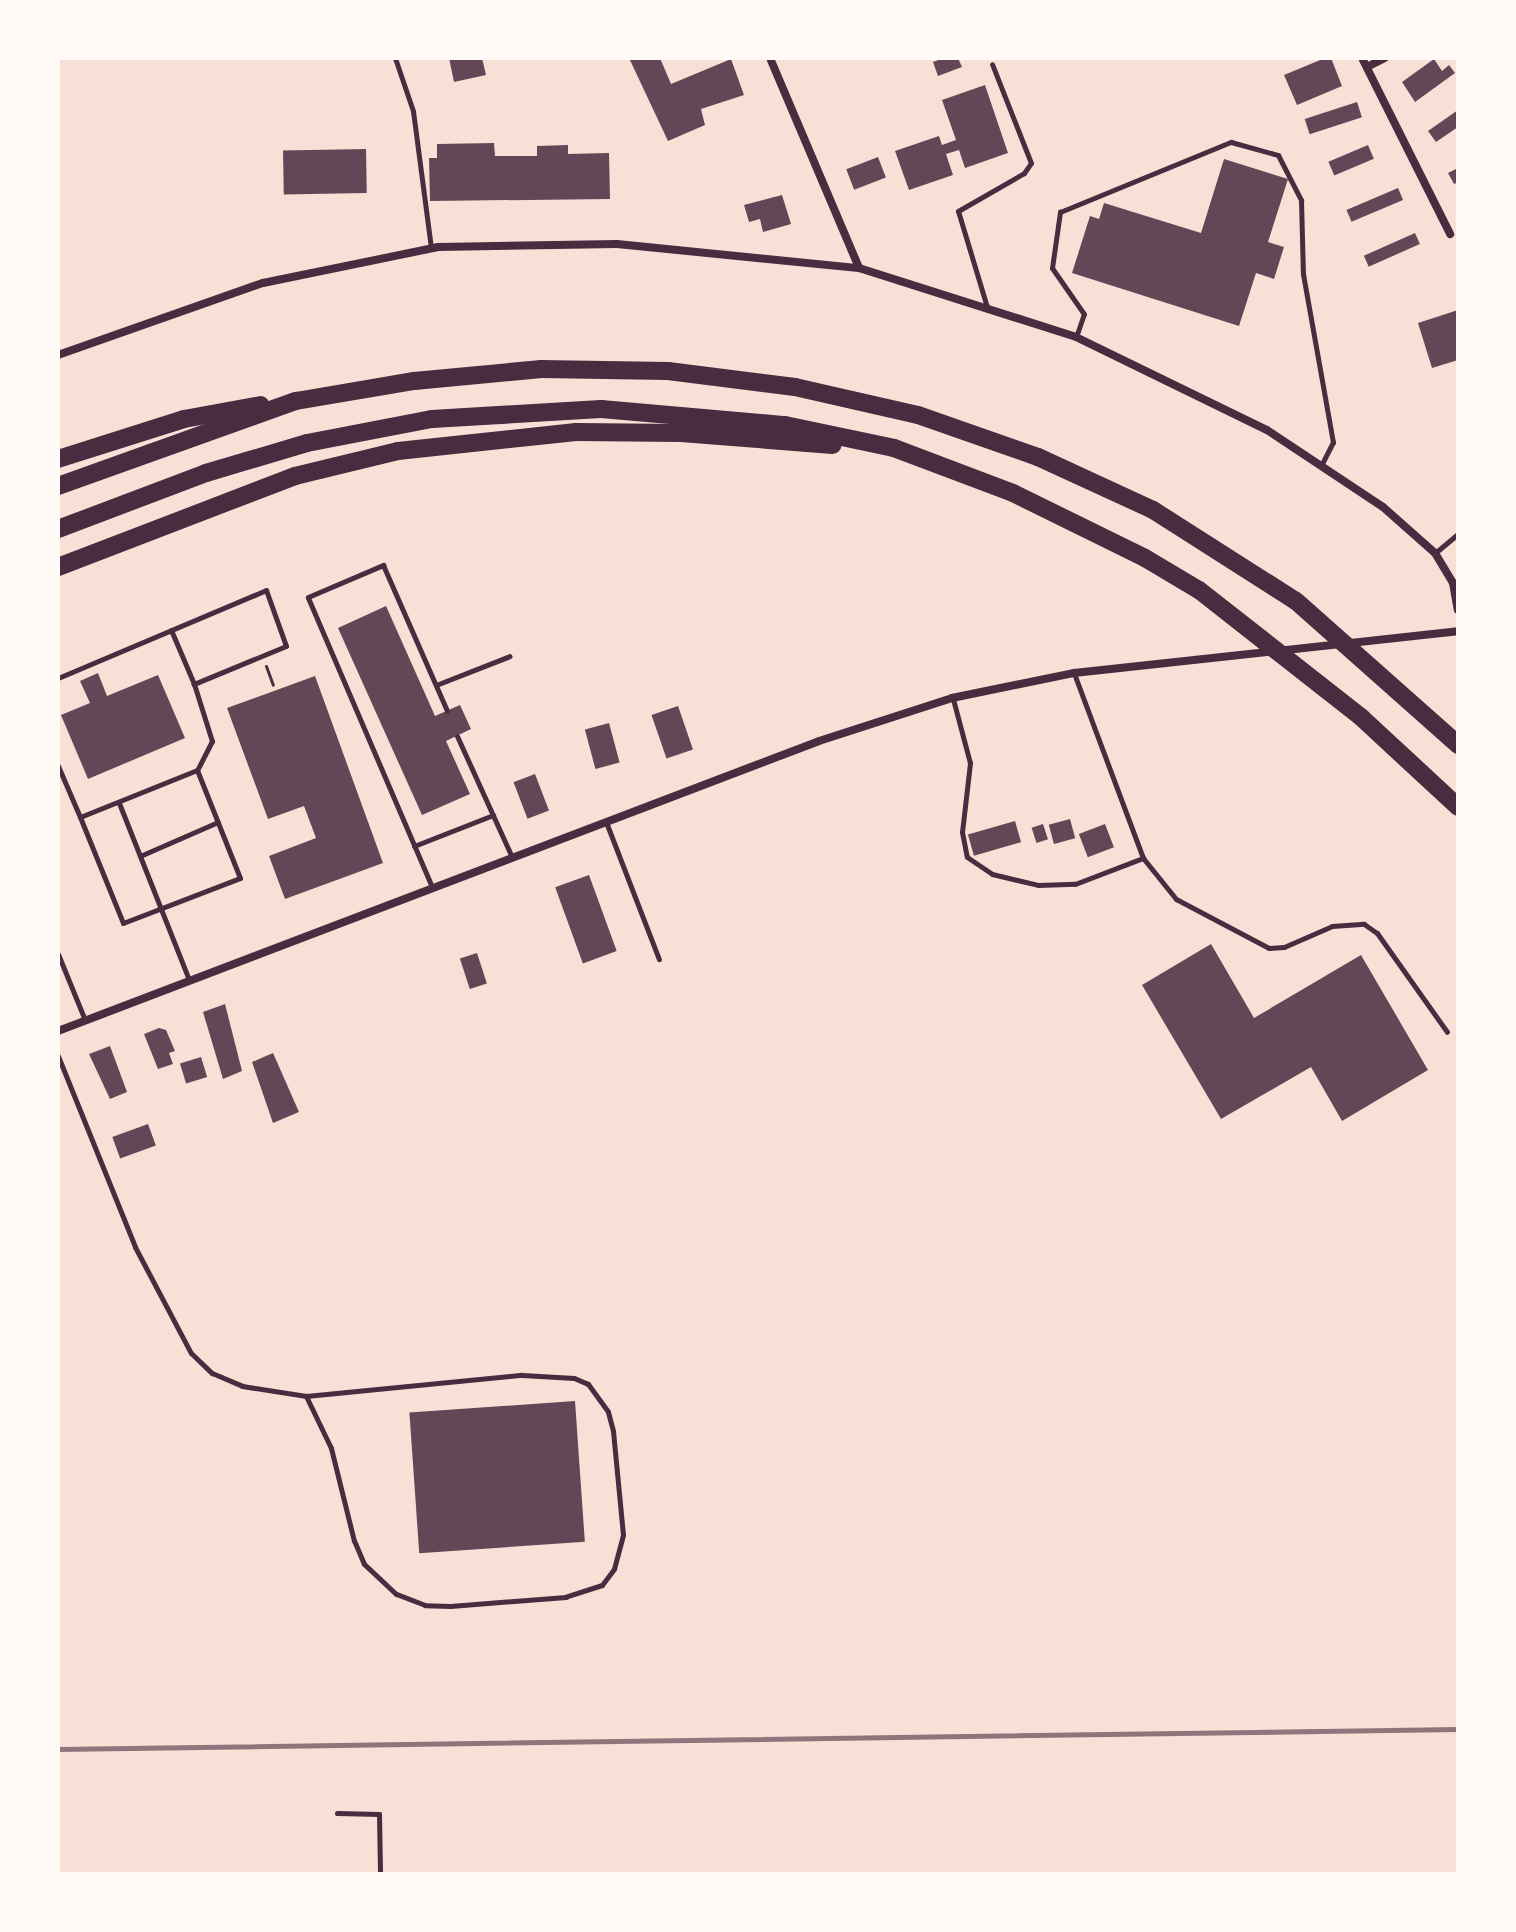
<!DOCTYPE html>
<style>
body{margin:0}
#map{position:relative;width:1516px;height:1932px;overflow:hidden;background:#f7e1d7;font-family:"Alegreya Sans",sans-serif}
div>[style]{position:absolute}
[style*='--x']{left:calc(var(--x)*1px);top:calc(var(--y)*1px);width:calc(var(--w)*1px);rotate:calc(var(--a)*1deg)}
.building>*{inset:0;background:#644757;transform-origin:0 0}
.path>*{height:3px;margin:-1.5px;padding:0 1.5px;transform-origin:1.5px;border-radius:1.5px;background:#4a2c40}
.service>*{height:5px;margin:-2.5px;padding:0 2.5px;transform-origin:2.5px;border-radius:2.5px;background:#4a2c40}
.minor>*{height:8px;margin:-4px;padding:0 4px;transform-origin:4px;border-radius:4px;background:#4a2c40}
.motorway>*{height:18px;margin:-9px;padding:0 9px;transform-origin:9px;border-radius:9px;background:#4a2c40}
.rail>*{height:5px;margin:-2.5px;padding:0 2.5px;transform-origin:2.5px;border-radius:2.5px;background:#8f747c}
span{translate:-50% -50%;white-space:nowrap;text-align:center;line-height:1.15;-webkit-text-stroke:6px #fffaf5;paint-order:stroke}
.frame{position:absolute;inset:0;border:60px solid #fffaf5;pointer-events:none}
</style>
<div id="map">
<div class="building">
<div style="clip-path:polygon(449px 58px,482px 58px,486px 75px,454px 82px)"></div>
<div style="clip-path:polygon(629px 58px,660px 58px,671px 84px,731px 59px,744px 95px,701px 109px,705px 125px,668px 141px)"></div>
<div style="clip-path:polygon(944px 58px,958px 58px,962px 67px,938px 76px,933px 62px)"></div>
<div style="clip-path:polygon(1325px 58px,1331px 58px,1342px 86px,1297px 105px,1284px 75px)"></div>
<div style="clip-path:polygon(1434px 59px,1442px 71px,1449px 65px,1455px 73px,1415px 102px,1402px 82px)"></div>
<div style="clip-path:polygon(985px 85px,1008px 153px,965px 168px,959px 150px,946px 154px,953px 175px,909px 190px,895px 151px,939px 136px,942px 145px,956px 140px,942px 100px)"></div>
<div style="left:1357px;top:102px;width:16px;height:55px;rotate:72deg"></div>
<div style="clip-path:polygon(1458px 110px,1458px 127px,1436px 142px,1428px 131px)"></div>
<div style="clip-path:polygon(494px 143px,495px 156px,537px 156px,537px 146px,568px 145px,568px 154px,609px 153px,610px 199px,430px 201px,429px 158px,437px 158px,437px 144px)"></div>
<div style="left:1368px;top:145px;width:15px;height:43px;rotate:67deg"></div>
<div style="left:366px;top:149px;width:44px;height:83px;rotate:89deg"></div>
<div style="left:878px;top:157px;width:22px;height:34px;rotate:69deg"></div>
<div style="clip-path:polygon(1224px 159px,1288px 179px,1268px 242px,1284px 247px,1274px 279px,1256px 273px,1239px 326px,1072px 273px,1090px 216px,1099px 219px,1104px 203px,1201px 233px)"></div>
<div style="clip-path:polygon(1458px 168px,1458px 182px,1454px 184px,1448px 173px)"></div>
<div style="left:1398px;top:188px;width:13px;height:56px;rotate:67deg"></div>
<div style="clip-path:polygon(782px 195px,791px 224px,763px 232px,760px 219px,749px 222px,744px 205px)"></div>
<div style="left:1415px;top:233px;width:12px;height:56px;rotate:66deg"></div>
<div style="clip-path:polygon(1458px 310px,1458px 360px,1432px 368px,1418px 323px)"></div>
<div style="clip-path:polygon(386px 606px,435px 716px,460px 705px,471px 729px,446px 741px,470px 794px,422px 815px,338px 628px)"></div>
<div style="clip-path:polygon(98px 673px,107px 696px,158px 675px,185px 738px,88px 779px,61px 715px,90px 703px,80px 681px)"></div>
<div style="clip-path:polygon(315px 676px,383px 863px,285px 899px,269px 856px,316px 838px,304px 806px,268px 819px,227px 708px)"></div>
<div style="left:678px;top:706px;width:46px;height:28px;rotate:71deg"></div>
<div style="left:609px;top:723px;width:41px;height:25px;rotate:75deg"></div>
<div style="left:535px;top:774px;width:39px;height:23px;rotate:69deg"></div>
<div style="left:1070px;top:819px;width:20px;height:22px;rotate:75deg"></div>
<div style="left:1015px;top:821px;width:22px;height:49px;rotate:74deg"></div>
<div style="left:1043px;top:824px;width:16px;height:12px;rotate:72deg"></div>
<div style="left:1105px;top:824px;width:25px;height:28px;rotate:69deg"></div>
<div style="left:589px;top:875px;width:81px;height:36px;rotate:70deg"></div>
<div style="clip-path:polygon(1211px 944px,1254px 1018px,1361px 955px,1428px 1070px,1342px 1121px,1311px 1067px,1221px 1119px,1142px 985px)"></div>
<div style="left:477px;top:953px;width:32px;height:18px;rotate:72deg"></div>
<div style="clip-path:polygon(225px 1004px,242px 1071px,223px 1079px,203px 1012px)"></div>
<div style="clip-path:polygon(159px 1028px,166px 1030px,175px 1051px,169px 1053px,173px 1064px,158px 1069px,144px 1034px)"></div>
<div style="clip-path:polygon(110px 1046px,127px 1092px,110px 1099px,89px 1054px)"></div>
<div style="clip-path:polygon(273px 1053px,299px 1112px,273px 1123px,252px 1062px)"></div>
<div style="left:201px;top:1057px;width:21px;height:22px;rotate:73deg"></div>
<div style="left:148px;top:1124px;width:23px;height:38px;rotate:70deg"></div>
<div style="left:575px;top:1401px;width:141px;height:166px;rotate:86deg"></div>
</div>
<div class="path">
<div style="--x:266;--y:666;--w:20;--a:70"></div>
</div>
<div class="service">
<div style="--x:395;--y:58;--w:56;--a:71.2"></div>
<div style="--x:413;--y:111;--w:138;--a:82.5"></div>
<div style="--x:987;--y:307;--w:100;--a:-106.8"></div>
<div style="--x:958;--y:211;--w:76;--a:-29.9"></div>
<div style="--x:1024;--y:173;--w:12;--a:-55"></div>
<div style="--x:1031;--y:163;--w:106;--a:-111.5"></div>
<div style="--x:1076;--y:337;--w:24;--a:-71"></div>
<div style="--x:1084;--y:314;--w:56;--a:-124.8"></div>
<div style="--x:1052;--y:268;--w:57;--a:-81.9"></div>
<div style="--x:1060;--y:212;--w:185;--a:-22.3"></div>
<div style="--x:1231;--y:142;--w:49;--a:15.5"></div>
<div style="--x:1278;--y:155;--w:51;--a:62.9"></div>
<div style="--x:1301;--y:200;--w:74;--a:88.5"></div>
<div style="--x:1303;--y:274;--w:171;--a:79.9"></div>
<div style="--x:1333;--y:442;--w:25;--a:117"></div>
<div style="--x:1435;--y:553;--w:30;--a:-40"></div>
<div style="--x:171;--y:630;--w:59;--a:66.9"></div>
<div style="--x:58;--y:678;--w:226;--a:-22.9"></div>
<div style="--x:266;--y:590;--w:59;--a:70.3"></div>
<div style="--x:286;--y:646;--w:100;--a:157.6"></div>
<div style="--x:194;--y:684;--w:60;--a:72.5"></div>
<div style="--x:212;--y:741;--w:33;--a:117"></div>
<div style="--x:197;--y:770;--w:126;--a:158.1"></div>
<div style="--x:80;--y:817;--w:56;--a:-113.3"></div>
<div style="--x:436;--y:685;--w:79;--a:-21.4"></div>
<div style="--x:953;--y:699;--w:66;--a:75.1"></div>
<div style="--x:970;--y:763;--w:69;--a:96.6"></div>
<div style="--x:962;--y:832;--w:25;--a:79"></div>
<div style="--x:967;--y:857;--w:30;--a:34"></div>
<div style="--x:992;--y:874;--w:47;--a:13.4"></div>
<div style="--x:1038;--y:885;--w:37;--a:-2"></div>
<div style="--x:1075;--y:884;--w:73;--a:-20.9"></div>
<div style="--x:1143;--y:858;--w:197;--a:-110.5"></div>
<div style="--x:457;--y:736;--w:133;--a:65.6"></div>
<div style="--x:119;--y:803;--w:190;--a:68.4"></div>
<div style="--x:80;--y:817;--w:114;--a:67.9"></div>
<div style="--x:123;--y:923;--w:125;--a:-21"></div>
<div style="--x:240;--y:878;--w:116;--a:-111.7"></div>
<div style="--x:606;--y:822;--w:147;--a:68.9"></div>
<div style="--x:414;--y:846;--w:85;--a:-21.4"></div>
<div style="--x:140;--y:856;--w:85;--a:-23.6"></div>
<div style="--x:1143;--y:858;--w:53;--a:51.2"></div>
<div style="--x:1176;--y:899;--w:105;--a:27.8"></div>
<div style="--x:1269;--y:948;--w:15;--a:-4"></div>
<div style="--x:1284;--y:947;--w:52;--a:-23.6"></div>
<div style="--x:1332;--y:926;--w:32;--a:-4"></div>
<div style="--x:1364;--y:924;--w:16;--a:35"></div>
<div style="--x:1377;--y:933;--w:121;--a:54.7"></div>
<div style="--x:432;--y:887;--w:315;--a:-113.2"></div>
<div style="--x:308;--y:597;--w:82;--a:-23.1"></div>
<div style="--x:383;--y:565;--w:159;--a:66.3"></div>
<div style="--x:58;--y:954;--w:71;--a:67.8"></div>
<div style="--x:58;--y:1056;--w:206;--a:68"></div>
<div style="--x:135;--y:1247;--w:120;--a:62.2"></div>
<div style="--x:191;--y:1353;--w:29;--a:44"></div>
<div style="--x:212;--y:1373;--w:33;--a:23"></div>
<div style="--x:242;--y:1386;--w:65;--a:8.9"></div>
<div style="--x:306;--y:1396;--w:217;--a:-5.6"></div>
<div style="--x:522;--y:1375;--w:52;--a:3.3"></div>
<div style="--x:574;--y:1378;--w:15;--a:23"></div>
<div style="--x:588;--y:1384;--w:34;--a:54"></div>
<div style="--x:608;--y:1412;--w:20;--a:75"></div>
<div style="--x:613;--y:1431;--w:104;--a:84.5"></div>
<div style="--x:623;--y:1535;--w:35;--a:105"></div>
<div style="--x:614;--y:1569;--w:20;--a:127"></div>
<div style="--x:602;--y:1585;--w:38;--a:162"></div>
<div style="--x:566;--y:1597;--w:116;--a:175.6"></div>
<div style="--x:450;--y:1606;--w:25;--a:-178"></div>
<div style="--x:425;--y:1605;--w:31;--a:-159"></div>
<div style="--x:396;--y:1594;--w:44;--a:-136.8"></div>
<div style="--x:364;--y:1564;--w:25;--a:-113"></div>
<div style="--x:354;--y:1541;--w:96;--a:-103.9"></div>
<div style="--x:331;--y:1448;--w:58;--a:-115.7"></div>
<div style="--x:337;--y:1813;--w:42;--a:1.4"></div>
<div style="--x:379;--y:1814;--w:60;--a:89"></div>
</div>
<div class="minor">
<div style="--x:770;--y:58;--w:228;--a:67"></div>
<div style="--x:1362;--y:58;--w:197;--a:63.4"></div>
<div style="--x:1367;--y:67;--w:20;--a:-27"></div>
<div style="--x:58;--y:355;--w:217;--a:-19.4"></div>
<div style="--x:263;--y:283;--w:179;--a:-11.6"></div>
<div style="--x:438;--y:247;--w:179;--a:-1"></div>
<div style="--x:617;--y:244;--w:243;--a:5.7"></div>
<div style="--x:859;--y:268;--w:228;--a:17.6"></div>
<div style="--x:1076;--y:337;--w:212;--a:26"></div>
<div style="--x:1267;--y:430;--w:139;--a:33.6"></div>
<div style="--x:1383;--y:507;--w:69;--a:41.5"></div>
<div style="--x:1435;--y:553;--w:35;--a:59"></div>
<div style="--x:1453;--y:583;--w:27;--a:80"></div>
<div style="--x:58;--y:1031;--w:814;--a:-20.86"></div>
<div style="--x:819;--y:741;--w:140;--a:-17.9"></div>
<div style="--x:952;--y:698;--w:125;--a:-11.6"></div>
<div style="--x:1074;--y:673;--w:386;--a:-6.2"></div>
</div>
<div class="motorway">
<div style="--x:58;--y:459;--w:132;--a:-17.6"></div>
<div style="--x:184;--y:419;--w:78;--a:-10.3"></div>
<div style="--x:58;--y:486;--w:253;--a:-19.7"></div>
<div style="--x:296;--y:401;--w:120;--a:-9.6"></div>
<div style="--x:414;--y:381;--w:128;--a:-5.4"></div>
<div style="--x:541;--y:369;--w:127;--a:0.9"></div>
<div style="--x:668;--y:371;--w:128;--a:7.2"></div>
<div style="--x:795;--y:387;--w:126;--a:12.8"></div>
<div style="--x:918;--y:415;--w:127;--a:19.3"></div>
<div style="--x:1038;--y:457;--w:127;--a:24.7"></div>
<div style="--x:1153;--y:510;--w:169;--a:32.5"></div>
<div style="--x:1296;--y:601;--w:217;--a:41.6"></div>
<div style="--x:58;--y:529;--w:158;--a:-20.7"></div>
<div style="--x:206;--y:473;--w:105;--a:-16.5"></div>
<div style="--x:307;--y:443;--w:127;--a:-10.9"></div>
<div style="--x:432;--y:419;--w:169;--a:-3.4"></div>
<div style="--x:601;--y:409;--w:185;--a:5"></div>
<div style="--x:785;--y:425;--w:111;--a:11.9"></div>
<div style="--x:894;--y:448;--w:127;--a:20.7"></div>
<div style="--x:1013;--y:493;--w:147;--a:26.2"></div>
<div style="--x:1145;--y:558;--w:63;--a:30.7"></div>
<div style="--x:1199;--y:590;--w:207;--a:38.1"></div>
<div style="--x:1362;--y:718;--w:131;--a:42.8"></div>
<div style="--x:58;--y:567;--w:254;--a:-21"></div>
<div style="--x:295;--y:476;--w:106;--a:-13.6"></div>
<div style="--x:398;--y:451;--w:179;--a:-6.1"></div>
<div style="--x:576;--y:432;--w:105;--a:0.5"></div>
<div style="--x:681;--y:433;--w:152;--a:4.5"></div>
</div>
<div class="rail">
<div style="--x:58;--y:1749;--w:1400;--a:-0.82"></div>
</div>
<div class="frame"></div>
</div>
